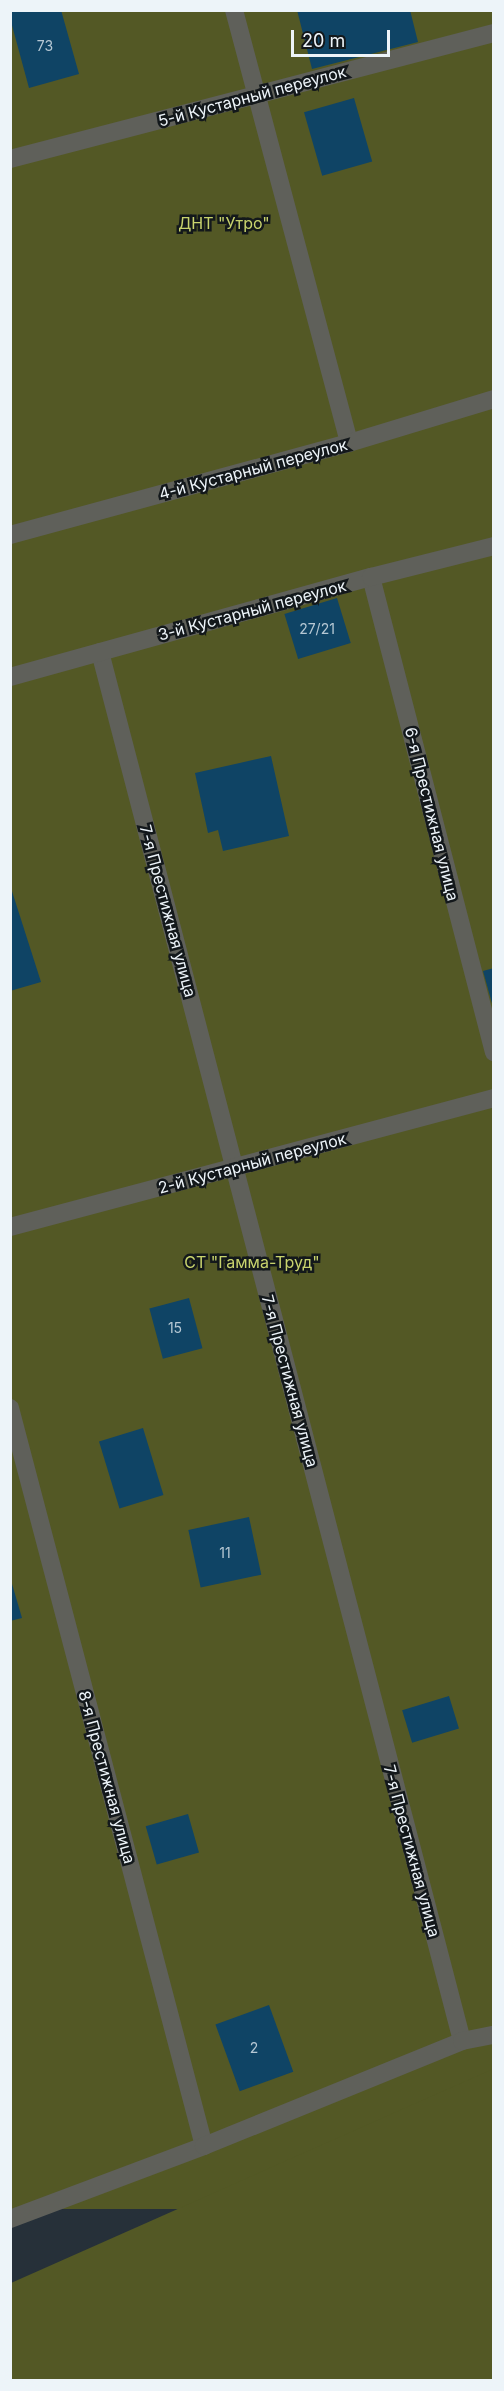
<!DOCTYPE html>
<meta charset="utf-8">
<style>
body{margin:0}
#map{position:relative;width:504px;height:2391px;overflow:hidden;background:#263039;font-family:Inter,sans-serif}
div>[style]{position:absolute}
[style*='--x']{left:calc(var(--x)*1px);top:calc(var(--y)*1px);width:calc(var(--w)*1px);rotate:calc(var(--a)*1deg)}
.green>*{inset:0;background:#535825;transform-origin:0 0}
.building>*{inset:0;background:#0f4465;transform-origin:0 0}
.lane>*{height:18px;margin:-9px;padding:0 9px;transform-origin:9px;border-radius:9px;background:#5f605a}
.street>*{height:18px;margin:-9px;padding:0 9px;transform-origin:9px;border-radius:9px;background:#5f605a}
span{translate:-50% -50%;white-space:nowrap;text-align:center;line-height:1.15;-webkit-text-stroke:5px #13181b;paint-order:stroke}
.number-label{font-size:14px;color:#b6c8d4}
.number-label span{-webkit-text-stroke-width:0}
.street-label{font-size:16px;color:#edf4f9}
.park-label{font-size:16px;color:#c8d36d}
.frame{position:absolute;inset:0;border:12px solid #edf4f9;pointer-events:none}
.scale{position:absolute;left:291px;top:30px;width:99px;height:27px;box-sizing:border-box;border:3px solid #edf4f9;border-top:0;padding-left:8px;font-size:18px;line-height:21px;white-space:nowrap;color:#edf4f9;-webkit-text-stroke:4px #13181b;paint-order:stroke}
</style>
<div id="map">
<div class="green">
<div style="left:11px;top:11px;width:482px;height:2198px"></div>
<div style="clip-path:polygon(493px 2069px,493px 2380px,11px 2380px,11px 2283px)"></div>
</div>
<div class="building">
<div style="clip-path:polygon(16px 10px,61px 10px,79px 74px,29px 88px,10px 18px,10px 12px)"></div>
<div style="clip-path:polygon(297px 10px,410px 10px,418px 42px,312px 69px)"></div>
<div style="left:354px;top:98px;width:66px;height:52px;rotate:74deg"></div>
<div style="left:337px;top:598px;width:47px;height:55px;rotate:73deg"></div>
<div style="clip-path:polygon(271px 756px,289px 836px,223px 851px,218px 830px,208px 833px,195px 773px)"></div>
<div style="clip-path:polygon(10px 885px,41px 982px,10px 991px)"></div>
<div style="clip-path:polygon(494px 968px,494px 1007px,493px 1007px,483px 971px)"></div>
<div style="left:189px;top:1298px;width:52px;height:41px;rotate:75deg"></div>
<div style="left:143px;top:1428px;width:70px;height:46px;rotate:73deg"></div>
<div style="left:249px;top:1517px;width:59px;height:62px;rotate:78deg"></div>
<div style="clip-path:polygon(10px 1577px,22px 1618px,10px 1621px)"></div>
<div style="left:449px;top:1696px;width:34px;height:49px;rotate:73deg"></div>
<div style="left:188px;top:1814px;width:40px;height:44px;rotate:74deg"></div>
<div style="left:269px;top:2005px;width:71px;height:57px;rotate:70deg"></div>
</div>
<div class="lane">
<div style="--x:234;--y:10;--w:448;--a:75.1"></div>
<div style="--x:10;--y:159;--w:500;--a:-14.59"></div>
<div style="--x:10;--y:535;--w:351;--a:-15.2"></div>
<div style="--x:349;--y:443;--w:152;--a:-16.9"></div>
<div style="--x:371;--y:577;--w:491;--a:75.5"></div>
<div style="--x:100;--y:652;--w:1435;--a:75.39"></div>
<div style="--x:10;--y:677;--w:375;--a:-15.5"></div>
<div style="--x:371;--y:577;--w:127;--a:-14.1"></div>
<div style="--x:10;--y:1227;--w:501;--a:-14.92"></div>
<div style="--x:10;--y:1408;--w:763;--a:75.27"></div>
</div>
<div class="street">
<div style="--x:10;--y:2219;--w:207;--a:-20.6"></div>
<div style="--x:204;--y:2146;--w:279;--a:-22.1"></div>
<div style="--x:462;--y:2041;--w:33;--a:-11"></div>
</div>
<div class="number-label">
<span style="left:45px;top:46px">73</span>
<span style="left:317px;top:629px">27/21</span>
<span style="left:175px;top:1328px">15</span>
<span style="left:225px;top:1553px">11</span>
<span style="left:254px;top:2048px">2</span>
</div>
<div class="street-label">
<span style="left:252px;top:96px;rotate:-15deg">5-й Кустарный переулок</span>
<span style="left:253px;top:469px;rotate:-15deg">4-й Кустарный переулок</span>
<span style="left:252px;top:610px;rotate:-15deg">3-й Кустарный переулок</span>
<span style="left:432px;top:814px;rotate:76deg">6-я Престижная улица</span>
<span style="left:168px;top:911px;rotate:75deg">7-я Престижная улица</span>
<span style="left:252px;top:1163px;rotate:-15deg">2-й Кустарный переулок</span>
<span style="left:290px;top:1381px;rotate:75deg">7-я Престижная улица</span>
<span style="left:107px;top:1777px;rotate:75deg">8-я Престижная улица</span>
<span style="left:412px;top:1851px;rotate:75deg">7-я Престижная улица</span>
</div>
<div class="park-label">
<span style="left:224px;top:223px">ДНТ "Утро"</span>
<span style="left:252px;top:1262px">СТ "Гамма-Труд"</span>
</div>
<div class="frame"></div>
<div class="scale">20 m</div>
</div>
